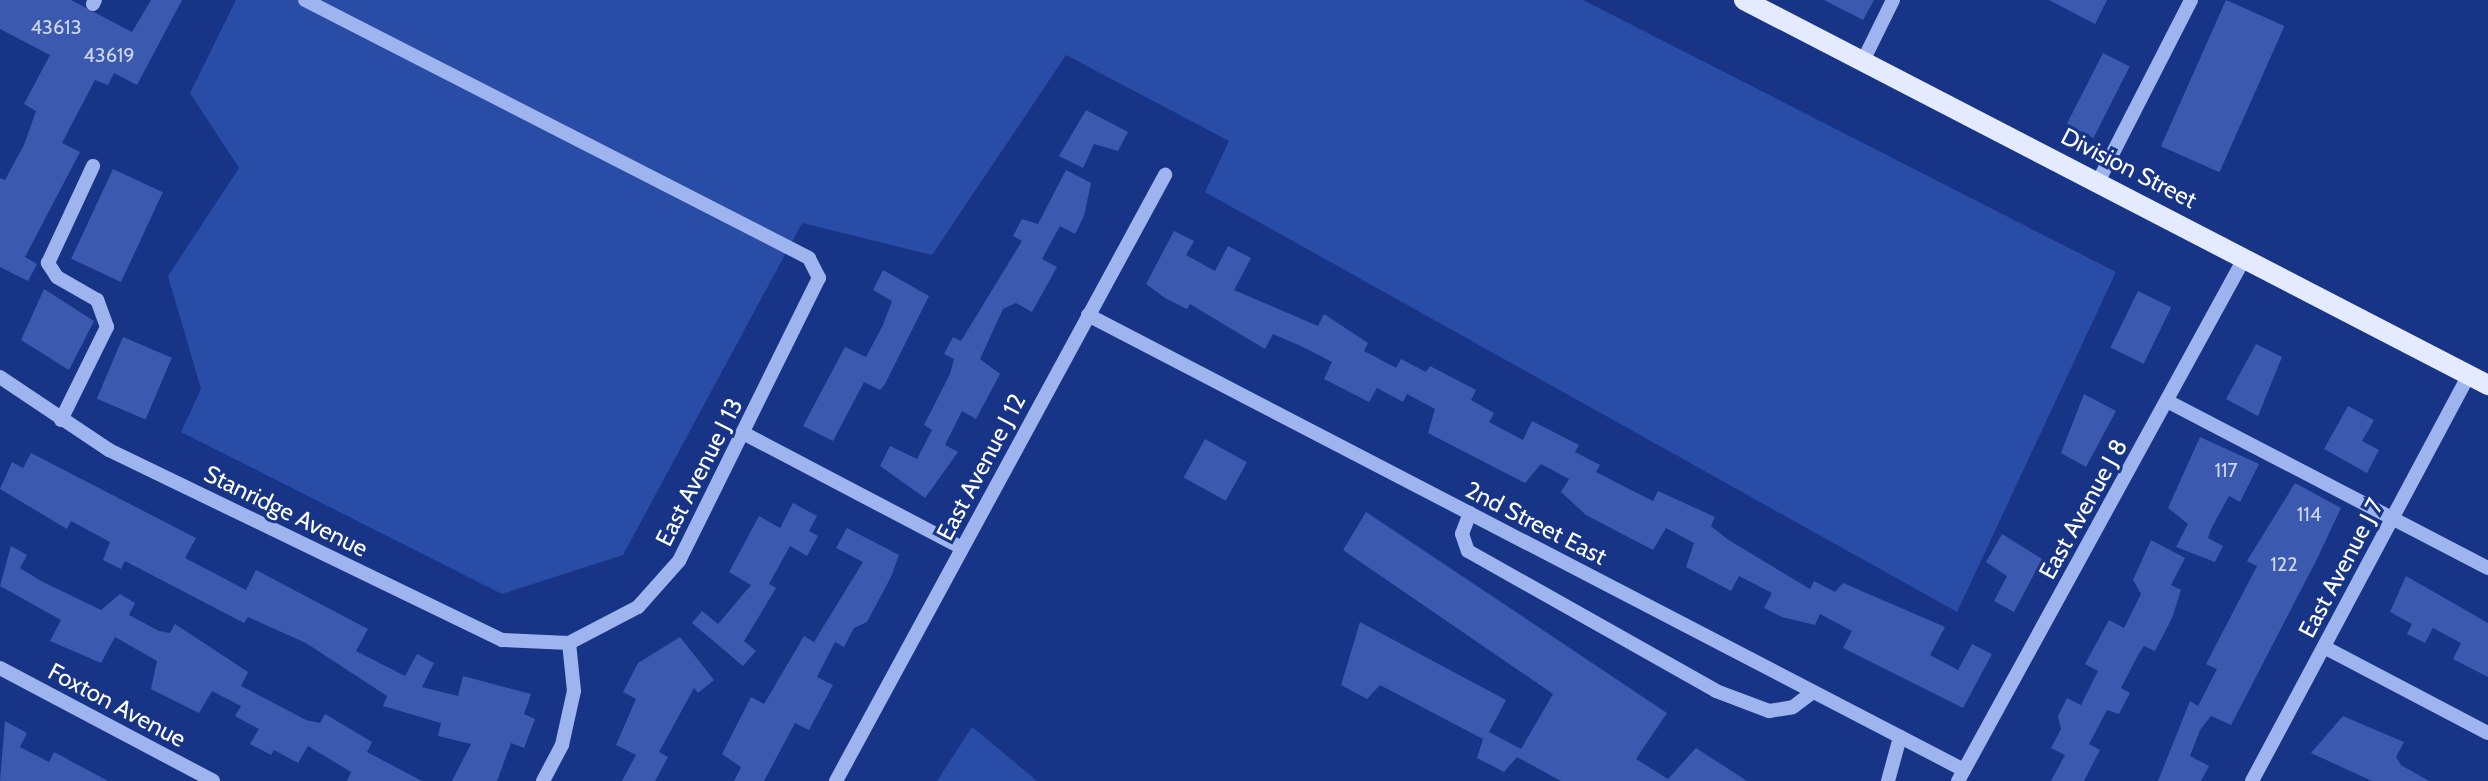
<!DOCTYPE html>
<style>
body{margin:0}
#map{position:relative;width:2488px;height:781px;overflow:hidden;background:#173487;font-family:Cabin,sans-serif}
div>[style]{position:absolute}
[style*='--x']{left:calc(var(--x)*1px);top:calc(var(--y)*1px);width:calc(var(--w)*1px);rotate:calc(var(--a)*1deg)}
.green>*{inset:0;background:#294ca6}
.building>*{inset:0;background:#3b5aaf;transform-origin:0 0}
.minor>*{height:14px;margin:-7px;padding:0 7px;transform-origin:7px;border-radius:7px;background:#9eb4ee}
.major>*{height:20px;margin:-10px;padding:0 10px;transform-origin:10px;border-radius:10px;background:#e4eaff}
span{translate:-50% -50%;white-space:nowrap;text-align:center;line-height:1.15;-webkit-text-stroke:6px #173487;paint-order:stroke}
.number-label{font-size:20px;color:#ced6eb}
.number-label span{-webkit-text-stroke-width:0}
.street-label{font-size:24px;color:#fff}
</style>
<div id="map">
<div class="green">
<div style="clip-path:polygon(236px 0,1583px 0,2116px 272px,1957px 612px,1205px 192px,1229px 141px,1066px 55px,932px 255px,802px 223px,623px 555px,502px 594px,181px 432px,201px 389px,168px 276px,239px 168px,190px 93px)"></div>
<div style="clip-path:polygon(972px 727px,982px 735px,1037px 781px,937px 781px)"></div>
</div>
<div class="building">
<div style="clip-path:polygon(0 0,71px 0,132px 32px,151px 0,182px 0,137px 85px,114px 73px,108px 85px,95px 80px,62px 143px,80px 152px,25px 257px,37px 264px,28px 281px,0 267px,0 178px,5px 180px,24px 145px,36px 111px,24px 104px,50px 55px,0 29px)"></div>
<div style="clip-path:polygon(1824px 0,1874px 0,1863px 20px)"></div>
<div style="clip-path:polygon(2049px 0,2107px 0,2095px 24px)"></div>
<div style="left:2226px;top:0;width:64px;height:160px;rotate:24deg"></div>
<div style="left:2103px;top:53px;width:30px;height:80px;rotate:27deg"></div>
<div style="clip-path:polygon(1086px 110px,1128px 132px,1118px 151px,1094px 144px,1083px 168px,1059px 156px)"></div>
<div style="left:113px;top:169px;width:55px;height:99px;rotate:25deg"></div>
<div style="clip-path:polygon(1066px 170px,1091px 183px,1084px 216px,1075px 234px,1060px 226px,1042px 259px,1057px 267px,1032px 312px,1016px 303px,1003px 309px,980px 359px,1000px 374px,976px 419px,962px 411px,945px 445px,958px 452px,925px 498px,880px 466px,890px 446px,917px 459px,932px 430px,924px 425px,950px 374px,954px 359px,944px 354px,953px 337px,961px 341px,1022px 241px,1013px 236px,1022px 219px,1038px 224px)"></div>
<div style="clip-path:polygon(1174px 231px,1194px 241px,1186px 255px,1215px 271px,1228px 246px,1251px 258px,1234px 290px,1318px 326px,1324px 314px,1368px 343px,1364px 351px,1396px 368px,1401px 359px,1426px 372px,1430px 366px,1476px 390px,1471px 400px,1494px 413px,1489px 422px,1523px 440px,1532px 421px,1579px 445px,1575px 452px,1600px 465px,1596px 472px,1629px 489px,1653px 501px,1658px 491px,1715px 517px,1711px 526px,1727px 539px,1810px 589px,1814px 581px,1835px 592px,1843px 583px,1945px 627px,1930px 655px,1958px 670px,1972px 644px,1992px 654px,1963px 708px,1843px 648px,1852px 631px,1820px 614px,1815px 625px,1782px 617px,1764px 608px,1772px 593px,1739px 576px,1731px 591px,1686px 567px,1694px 543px,1666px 528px,1653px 550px,1586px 515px,1561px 492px,1569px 479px,1541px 464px,1525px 483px,1428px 433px,1435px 409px,1407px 394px,1403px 402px,1377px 388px,1369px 402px,1324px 379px,1332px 362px,1301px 346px,1273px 334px,1265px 349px,1190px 304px,1187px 309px,1165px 298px,1146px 284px)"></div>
<div style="clip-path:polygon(883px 270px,929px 296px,885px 384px,880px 390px,864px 382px,833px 441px,803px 426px,845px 347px,866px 357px,883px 325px,892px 301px,873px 290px)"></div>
<div style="clip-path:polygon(44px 289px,94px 321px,69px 370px,21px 340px)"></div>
<div style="left:2138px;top:291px;width:37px;height:63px;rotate:26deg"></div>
<div style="left:123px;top:337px;width:53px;height:67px;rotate:23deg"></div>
<div style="clip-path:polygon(2256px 344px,2282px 357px,2258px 416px,2226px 399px)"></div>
<div style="clip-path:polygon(2084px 394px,2116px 411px,2086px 467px,2061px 453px)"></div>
<div style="clip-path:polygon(2348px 406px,2374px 420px,2362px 441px,2379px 450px,2367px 473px,2324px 449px)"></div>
<div style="clip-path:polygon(2200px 437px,2259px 464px,2240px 502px,2229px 496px,2211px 529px,2208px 538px,2223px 546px,2215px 562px,2176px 547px,2188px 524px,2168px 508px)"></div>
<div style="left:1205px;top:439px;width:48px;height:44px;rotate:29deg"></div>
<div style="clip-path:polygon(31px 453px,196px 538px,185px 558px,208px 570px,246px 590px,256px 570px,368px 629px,356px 651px,405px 676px,417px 654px,434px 663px,422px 687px,458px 696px,463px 676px,531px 694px,524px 714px,535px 719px,524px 748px,511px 743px,497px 781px,452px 781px,471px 744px,438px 736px,441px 723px,383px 706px,387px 696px,306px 643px,248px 617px,244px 623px,125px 561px,121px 569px,103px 560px,110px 542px,71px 521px,67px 529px,0 489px,12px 462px,23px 468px)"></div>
<div style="clip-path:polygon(2295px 483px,2341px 508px,2317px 559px,2231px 725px,2211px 716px,2200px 730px,2190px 756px,2209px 766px,2201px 781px,2158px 781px,2190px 701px,2198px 706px,2217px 669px,2206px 664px,2257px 566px,2247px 561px)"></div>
<div style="clip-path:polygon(793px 503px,817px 516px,809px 531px,818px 536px,807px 556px,790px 546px,769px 584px,776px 588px,744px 641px,756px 651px,743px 666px,692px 623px,702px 611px,718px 624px,751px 585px,729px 572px,759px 516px,780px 528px)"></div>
<div style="clip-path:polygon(1366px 512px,1667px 713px,1636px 759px,1668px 779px,1696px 748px,1747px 781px,1561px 781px,1517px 757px,1504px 772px,1477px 758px,1483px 739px,1380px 685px,1367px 699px,1341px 685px,1360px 622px,1506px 700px,1489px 732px,1521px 749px,1553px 694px,1343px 550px)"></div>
<div style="clip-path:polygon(847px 528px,899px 555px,891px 577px,867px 622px,854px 628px,844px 647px,835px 642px,817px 677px,833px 685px,809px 730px,795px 723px,764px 781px,734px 781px,741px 767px,722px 754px,751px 697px,764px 704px,804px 636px,814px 642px,863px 562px,836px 548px)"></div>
<div style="clip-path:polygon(2002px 534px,2042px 559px,2014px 612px,1994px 601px,2007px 576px,1986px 562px)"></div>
<div style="clip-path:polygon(2151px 540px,2185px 558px,2171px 585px,2181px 590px,2172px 618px,2155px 651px,2144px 646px,2137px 657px,2121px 688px,2130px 693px,2119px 714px,2107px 710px,2089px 744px,2100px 750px,2084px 781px,2051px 781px,2065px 755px,2051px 748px,2061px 729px,2058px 716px,2067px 698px,2081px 705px,2098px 671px,2085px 664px,2109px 620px,2124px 628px,2141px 594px,2133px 580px)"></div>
<div style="clip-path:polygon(11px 546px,27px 555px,20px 568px,41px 581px,101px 610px,120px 594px,135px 603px,129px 615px,159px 631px,170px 633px,175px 624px,248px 672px,241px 686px,306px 720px,320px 723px,325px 714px,372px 742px,367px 752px,422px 781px,347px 781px,351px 772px,308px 746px,298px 763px,274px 750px,271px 755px,250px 744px,259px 729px,235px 716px,241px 706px,212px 691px,199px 713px,151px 689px,157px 661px,115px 637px,101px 663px,50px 641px,61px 620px,0 586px)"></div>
<div style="clip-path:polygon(2406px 576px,2488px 623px,2488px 677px,2453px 659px,2461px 643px,2433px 628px,2425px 643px,2407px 634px,2412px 624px,2390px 612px)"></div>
<div style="clip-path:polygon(680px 637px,714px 680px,698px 693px,694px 688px,659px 752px,668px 757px,655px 781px,622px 781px,636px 755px,616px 745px,636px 699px,623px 692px,638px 663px)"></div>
<div style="clip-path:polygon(2343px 716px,2404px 742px,2396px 757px,2401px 765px,2429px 781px,2372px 781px,2311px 753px)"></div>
<div style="clip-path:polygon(5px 721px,27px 733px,20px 747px,49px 762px,54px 752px,108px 781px,0 781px)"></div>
</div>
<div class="minor">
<div style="--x:93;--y:4;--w:4;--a:-63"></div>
<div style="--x:1863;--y:61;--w:68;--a:-63.8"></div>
<div style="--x:2098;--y:182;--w:204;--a:-62.9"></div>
<div style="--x:1088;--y:315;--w:987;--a:27.45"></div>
<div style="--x:0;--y:377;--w:131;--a:33.8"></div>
<div style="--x:109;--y:450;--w:437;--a:25.8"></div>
<div style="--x:502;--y:640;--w:67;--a:2.6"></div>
<div style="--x:569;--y:643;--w:78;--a:-27.6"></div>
<div style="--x:638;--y:607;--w:62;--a:-48.3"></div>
<div style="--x:679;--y:561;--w:316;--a:-63.7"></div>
<div style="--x:819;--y:278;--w:22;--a:-117"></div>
<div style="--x:809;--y:258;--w:566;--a:-152.89"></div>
<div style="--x:2167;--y:401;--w:362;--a:27.5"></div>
<div style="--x:61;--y:420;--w:104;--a:-63.7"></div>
<div style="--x:107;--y:327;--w:29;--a:-110"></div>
<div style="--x:97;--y:300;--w:46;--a:-150.1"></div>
<div style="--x:57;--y:277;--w:17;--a:-123"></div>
<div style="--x:48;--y:263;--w:107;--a:-65.1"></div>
<div style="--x:745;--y:434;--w:245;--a:27.7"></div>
<div style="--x:1470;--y:513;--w:22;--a:111"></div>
<div style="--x:1462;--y:534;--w:18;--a:71"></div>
<div style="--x:1468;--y:551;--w:285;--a:29.4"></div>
<div style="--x:1716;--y:691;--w:57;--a:20.7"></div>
<div style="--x:1769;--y:711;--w:24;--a:-9"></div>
<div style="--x:1793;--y:707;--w:25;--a:-37"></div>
<div style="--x:2324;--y:647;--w:185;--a:27.7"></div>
<div style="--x:0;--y:668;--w:241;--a:27.9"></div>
<div style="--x:543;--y:781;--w:41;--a:-62.2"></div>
<div style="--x:562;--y:745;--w:55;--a:-77.5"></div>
<div style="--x:574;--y:691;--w:48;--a:-95.9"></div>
<div style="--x:836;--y:781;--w:690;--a:-61.5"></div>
<div style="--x:1888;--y:781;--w:46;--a:-74.7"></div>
<div style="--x:1958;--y:781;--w:597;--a:-61.29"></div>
<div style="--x:2252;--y:781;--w:460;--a:-61.9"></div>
</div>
<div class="major">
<div style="--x:1744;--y:0;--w:838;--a:27.36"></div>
</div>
<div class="number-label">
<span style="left:56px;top:27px">43613</span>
<span style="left:109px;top:55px">43619</span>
<span style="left:2226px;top:470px">117</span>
<span style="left:2309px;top:514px">114</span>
<span style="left:2284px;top:564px">122</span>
</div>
<div class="street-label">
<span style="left:2129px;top:168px;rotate:27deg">Division Street</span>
<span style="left:981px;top:467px;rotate:-62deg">East Avenue J 12</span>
<span style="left:699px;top:472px;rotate:-63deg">East Avenue J 13</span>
<span style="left:2083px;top:509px;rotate:-61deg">East Avenue J 8</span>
<span style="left:286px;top:511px;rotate:26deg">Stanridge Avenue</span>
<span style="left:1536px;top:523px;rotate:27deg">2nd Street East</span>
<span style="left:2341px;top:568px;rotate:-62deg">East Avenue J 7</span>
<span style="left:117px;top:705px;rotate:28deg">Foxton Avenue</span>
</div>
</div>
